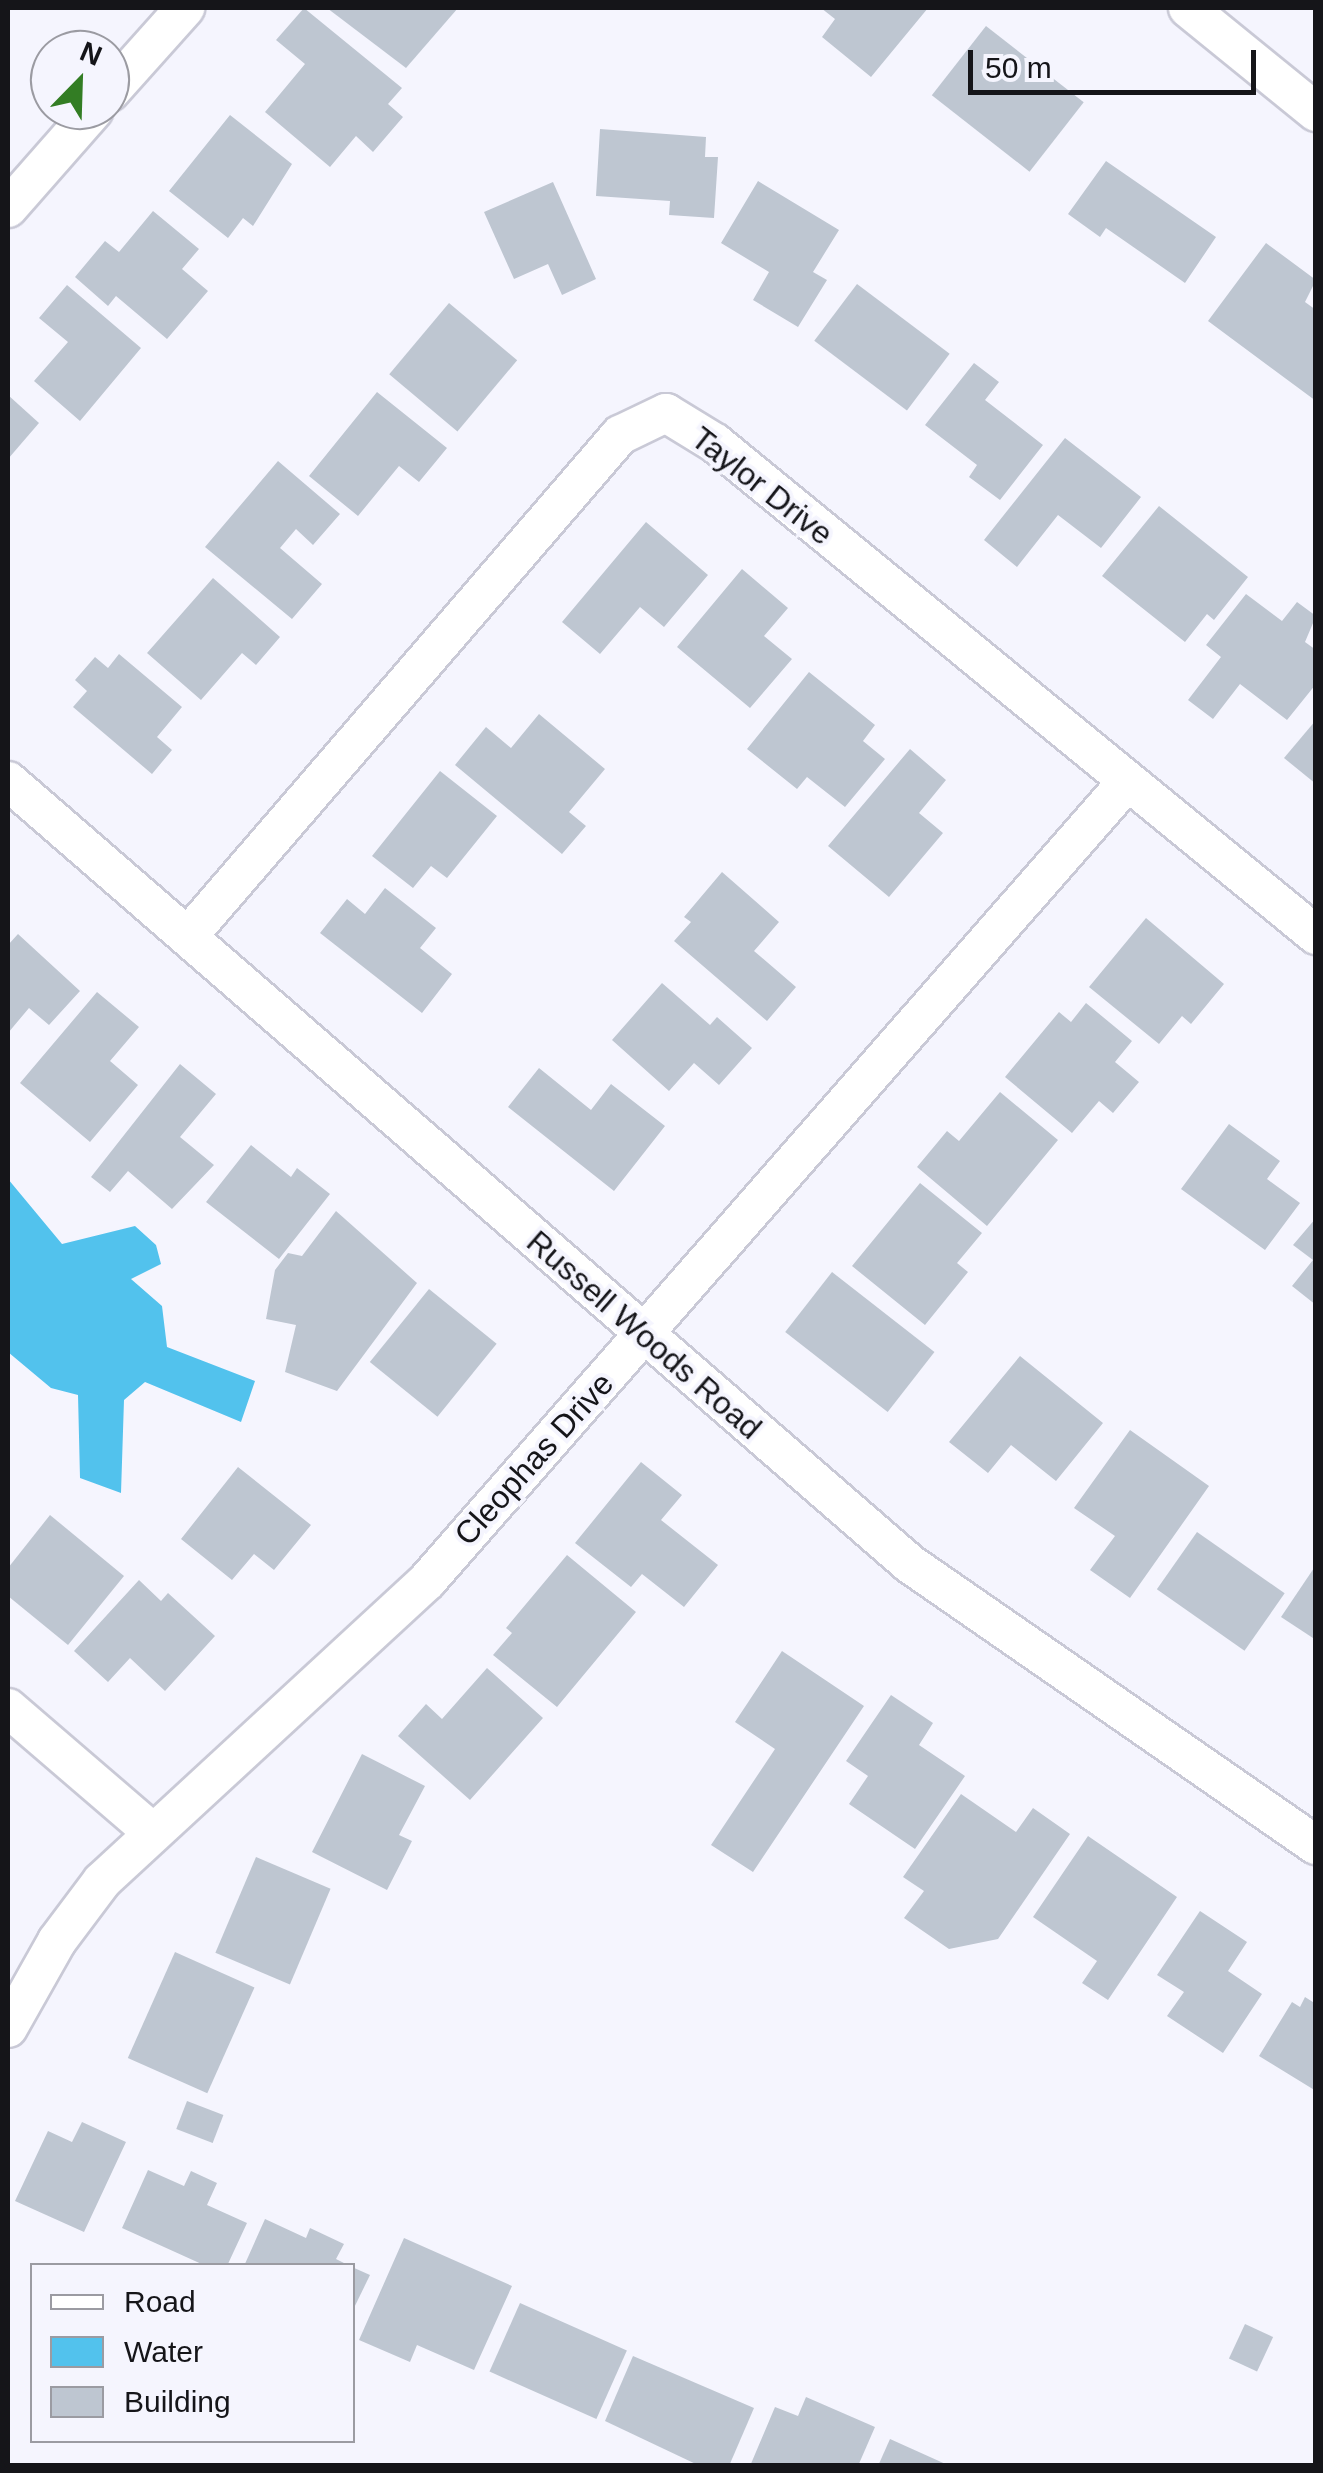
<!DOCTYPE html>
<style>
body{margin:0}
#map{position:relative;width:1323px;height:2473px;overflow:hidden;background:#f5f5fe;font-family:Helvetica,sans-serif}
div>[style]{position:absolute}
[style*='--x']{left:calc(var(--x)*1px);top:calc(var(--y)*1px);width:calc(var(--w)*1px);rotate:calc(var(--a)*1deg)}
.water>*{inset:0;background:#52c2ed}
.building>*{inset:0;background:#bec6d1;transform-origin:0 0}
.roads{filter:drop-shadow(2px 0 #c9c9d6) drop-shadow(-2px 0 #c9c9d6) drop-shadow(0 2px #c9c9d6) drop-shadow(0 -2px #c9c9d6)}
.street>*{height:38px;margin:-19px;padding:0 19px;transform-origin:19px;border-radius:19px;background:#fff}
span{translate:-50% -50%;white-space:nowrap;text-align:center;line-height:1.15;-webkit-text-stroke:8px #f5f5fe;paint-order:stroke}
.street-label{font-size:32px;color:#151519}
.frame{position:absolute;inset:0;border:10px solid #151519;pointer-events:none}
.legend{position:absolute;left:30px;top:2263px;width:325px;height:180px;box-sizing:border-box;background:#f5f5fe;border:2px solid #9b9ba2;margin:0;padding:12px 18px;list-style:none;font-size:30px;color:#151519}
.legend li{display:flex;align-items:center;gap:20px;height:50px}
.legend b{width:50px;border:2px solid #9b9ba2}
.north{position:absolute;left:30px;top:30px;width:100px;height:100px;box-sizing:border-box;background:#f5f5fe;border:2px solid #9b9ba2;border-radius:50%;rotate:23deg;font-size:28px;font-weight:700;line-height:40px;text-align:center;color:#151519}
.north::after{content:'';display:block;margin:auto;width:35px;height:45px;background:#337d24;clip-path:polygon(50% 0,100% 100%,50% 72%,0 100%)}
.scale{position:absolute;left:968px;top:50px;width:288px;height:45px;box-sizing:border-box;border:5px solid #151519;border-top:0;padding-left:12px;font-size:30px;line-height:35px;white-space:nowrap;color:#151519;-webkit-text-stroke:8px #f5f5fe;paint-order:stroke}
</style>
<div id="map">
<div class="water">
<div style="clip-path:polygon(8px 1179px,62px 1244px,135px 1226px,156px 1245px,161px 1264px,131px 1279px,162px 1306px,167px 1347px,255px 1381px,241px 1422px,145px 1382px,124px 1400px,121px 1493px,80px 1478px,78px 1395px,51px 1388px,8px 1352px)"></div>
</div>
<div class="building">
<div style="clip-path:polygon(304px 8px,402px 88px,388px 104px,403px 117px,373px 152px,356px 136px,330px 167px,265px 112px,305px 64px,276px 40px)"></div>
<div style="clip-path:polygon(327px 8px,458px 8px,406px 68px)"></div>
<div style="clip-path:polygon(821px 8px,928px 8px,871px 77px,822px 37px,835px 19px)"></div>
<div style="left:986px;top:26px;width:124px;height:88px;rotate:38deg"></div>
<div style="clip-path:polygon(230px 115px,292px 164px,253px 226px,243px 218px,228px 238px,169px 191px)"></div>
<div style="clip-path:polygon(600px 129px,706px 137px,705px 157px,718px 157px,714px 218px,669px 215px,670px 201px,596px 196px)"></div>
<div style="clip-path:polygon(1106px 161px,1216px 237px,1185px 283px,1106px 228px,1100px 237px,1068px 214px)"></div>
<div style="clip-path:polygon(758px 181px,839px 230px,813px 272px,827px 280px,798px 327px,753px 300px,769px 272px,721px 243px)"></div>
<div style="clip-path:polygon(553px 182px,596px 279px,562px 295px,548px 264px,514px 279px,484px 212px)"></div>
<div style="clip-path:polygon(153px 211px,199px 249px,182px 269px,208px 291px,167px 339px,116px 296px,108px 306px,75px 277px,105px 241px,119px 252px)"></div>
<div style="clip-path:polygon(1266px 243px,1316px 280px,1305px 302px,1316px 310px,1316px 401px,1208px 321px)"></div>
<div style="left:857px;top:284px;width:116px;height:71px;rotate:37deg"></div>
<div style="clip-path:polygon(67px 285px,141px 348px,80px 421px,34px 381px,68px 342px,39px 318px)"></div>
<div style="left:449px;top:303px;width:89px;height:93px;rotate:40deg"></div>
<div style="clip-path:polygon(974px 363px,999px 382px,985px 400px,1043px 445px,1000px 500px,969px 477px,977px 465px,925px 425px)"></div>
<div style="clip-path:polygon(377px 392px,447px 448px,419px 482px,399px 466px,358px 516px,309px 476px)"></div>
<div style="clip-path:polygon(8px 395px,39px 423px,8px 459px)"></div>
<div style="clip-path:polygon(1065px 438px,1141px 497px,1101px 548px,1058px 515px,1017px 567px,984px 540px)"></div>
<div style="clip-path:polygon(278px 461px,340px 514px,313px 545px,296px 529px,280px 548px,322px 584px,292px 619px,205px 547px)"></div>
<div style="clip-path:polygon(1159px 506px,1248px 577px,1214px 620px,1207px 614px,1185px 642px,1102px 576px)"></div>
<div style="clip-path:polygon(646px 522px,708px 575px,664px 627px,640px 607px,600px 654px,562px 622px)"></div>
<div style="clip-path:polygon(742px 569px,788px 608px,764px 636px,792px 659px,750px 708px,677px 647px)"></div>
<div style="clip-path:polygon(213px 578px,280px 637px,256px 665px,242px 653px,201px 700px,147px 653px)"></div>
<div style="clip-path:polygon(1246px 594px,1282px 621px,1297px 602px,1316px 616px,1305px 642px,1316px 650px,1316px 684px,1287px 720px,1240px 684px,1213px 719px,1188px 700px,1221px 657px,1206px 645px)"></div>
<div style="clip-path:polygon(119px 654px,182px 707px,157px 737px,172px 750px,152px 774px,73px 707px,87px 691px,75px 680px,95px 657px,108px 668px)"></div>
<div style="clip-path:polygon(809px 672px,875px 725px,863px 741px,885px 759px,845px 807px,807px 777px,797px 789px,747px 749px)"></div>
<div style="clip-path:polygon(539px 714px,605px 769px,569px 812px,586px 826px,562px 854px,455px 765px,486px 727px,511px 748px)"></div>
<div style="clip-path:polygon(1316px 720px,1316px 784px,1284px 758px)"></div>
<div style="clip-path:polygon(910px 749px,946px 780px,919px 813px,943px 833px,889px 897px,828px 846px)"></div>
<div style="clip-path:polygon(440px 771px,497px 816px,447px 878px,431px 866px,413px 888px,372px 856px)"></div>
<div style="clip-path:polygon(722px 872px,779px 922px,754px 951px,796px 987px,767px 1021px,674px 941px,691px 922px,684px 917px)"></div>
<div style="clip-path:polygon(385px 888px,436px 928px,420px 948px,452px 974px,422px 1013px,320px 933px,347px 899px,365px 914px)"></div>
<div style="clip-path:polygon(1146px 918px,1224px 984px,1191px 1024px,1182px 1016px,1159px 1044px,1089px 987px)"></div>
<div style="clip-path:polygon(18px 934px,80px 991px,49px 1025px,29px 1008px,8px 1033px,8px 945px)"></div>
<div style="clip-path:polygon(662px 983px,710px 1025px,717px 1017px,752px 1048px,719px 1085px,694px 1063px,669px 1091px,612px 1040px)"></div>
<div style="clip-path:polygon(97px 992px,139px 1027px,110px 1061px,138px 1085px,90px 1142px,20px 1083px)"></div>
<div style="clip-path:polygon(1086px 1003px,1132px 1041px,1115px 1062px,1139px 1082px,1113px 1113px,1099px 1101px,1072px 1133px,1005px 1077px,1059px 1012px,1071px 1022px)"></div>
<div style="clip-path:polygon(180px 1064px,216px 1094px,180px 1137px,214px 1165px,172px 1209px,128px 1171px,110px 1192px,91px 1177px)"></div>
<div style="clip-path:polygon(539px 1068px,591px 1110px,611px 1084px,665px 1126px,614px 1191px,508px 1107px)"></div>
<div style="clip-path:polygon(1000px 1092px,1058px 1140px,987px 1226px,917px 1167px,947px 1131px,959px 1141px)"></div>
<div style="clip-path:polygon(1229px 1124px,1280px 1161px,1267px 1179px,1300px 1203px,1265px 1250px,1181px 1189px)"></div>
<div style="clip-path:polygon(251px 1145px,291px 1177px,297px 1168px,330px 1194px,279px 1259px,206px 1202px)"></div>
<div style="clip-path:polygon(920px 1183px,982px 1233px,957px 1263px,968px 1272px,925px 1325px,852px 1266px)"></div>
<div style="clip-path:polygon(336px 1211px,417px 1283px,337px 1391px,285px 1372px,296px 1325px,266px 1319px,275px 1270px,288px 1253px,302px 1256px)"></div>
<div style="clip-path:polygon(1316px 1218px,1316px 1305px,1292px 1286px,1313px 1260px,1293px 1245px)"></div>
<div style="left:832px;top:1272px;width:130px;height:76px;rotate:38deg"></div>
<div style="left:429px;top:1289px;width:87px;height:94px;rotate:39deg"></div>
<div style="clip-path:polygon(1020px 1356px,1103px 1423px,1056px 1481px,1011px 1445px,988px 1473px,949px 1442px)"></div>
<div style="clip-path:polygon(1130px 1430px,1209px 1486px,1130px 1598px,1090px 1570px,1115px 1536px,1074px 1508px)"></div>
<div style="clip-path:polygon(641px 1462px,682px 1495px,661px 1520px,718px 1565px,684px 1607px,642px 1574px,631px 1587px,575px 1543px)"></div>
<div style="clip-path:polygon(238px 1467px,311px 1525px,274px 1570px,254px 1554px,232px 1580px,181px 1539px)"></div>
<div style="clip-path:polygon(50px 1515px,124px 1576px,68px 1645px,8px 1596px,8px 1568px)"></div>
<div style="left:1197px;top:1532px;width:107px;height:70px;rotate:35deg"></div>
<div style="clip-path:polygon(567px 1555px,636px 1612px,557px 1707px,493px 1655px,512px 1633px,506px 1628px)"></div>
<div style="clip-path:polygon(1316px 1565px,1316px 1640px,1281px 1617px)"></div>
<div style="clip-path:polygon(139px 1580px,161px 1601px,168px 1593px,215px 1636px,165px 1691px,130px 1658px,108px 1682px,74px 1651px)"></div>
<div style="clip-path:polygon(782px 1651px,864px 1706px,753px 1872px,711px 1845px,775px 1749px,735px 1722px)"></div>
<div style="clip-path:polygon(487px 1668px,543px 1718px,470px 1800px,398px 1736px,426px 1704px,442px 1719px)"></div>
<div style="clip-path:polygon(891px 1695px,933px 1723px,919px 1745px,965px 1776px,915px 1849px,849px 1804px,868px 1776px,846px 1761px)"></div>
<div style="clip-path:polygon(362px 1754px,425px 1786px,399px 1835px,412px 1841px,387px 1890px,312px 1852px)"></div>
<div style="clip-path:polygon(961px 1794px,1016px 1832px,1033px 1808px,1070px 1834px,998px 1939px,949px 1949px,904px 1918px,924px 1891px,903px 1877px)"></div>
<div style="clip-path:polygon(1088px 1836px,1177px 1897px,1108px 2000px,1082px 1983px,1097px 1961px,1033px 1917px)"></div>
<div style="left:256px;top:1857px;width:81px;height:104px;rotate:23deg"></div>
<div style="clip-path:polygon(1200px 1911px,1247px 1942px,1228px 1971px,1262px 1994px,1223px 2053px,1167px 2016px,1184px 1992px,1157px 1975px)"></div>
<div style="left:175px;top:1952px;width:87px;height:116px;rotate:24deg"></div>
<div style="clip-path:polygon(1305px 1997px,1316px 2004px,1316px 2091px,1259px 2056px,1292px 2002px,1300px 2007px)"></div>
<div style="left:187px;top:2101px;width:39px;height:30px;rotate:21deg"></div>
<div style="clip-path:polygon(82px 2122px,126px 2142px,84px 2232px,15px 2201px,48px 2131px,72px 2142px)"></div>
<div style="clip-path:polygon(148px 2170px,184px 2186px,191px 2171px,217px 2183px,207px 2205px,247px 2223px,227px 2266px,206px 2266px,122px 2228px)"></div>
<div style="clip-path:polygon(265px 2219px,306px 2238px,310px 2228px,344px 2244px,336px 2259px,350px 2266px,244px 2266px)"></div>
<div style="clip-path:polygon(404px 2238px,512px 2286px,474px 2370px,417px 2345px,410px 2362px,359px 2340px)"></div>
<div style="clip-path:polygon(352px 2267px,370px 2275px,352px 2312px)"></div>
<div style="left:520px;top:2303px;width:117px;height:75px;rotate:24deg"></div>
<div style="left:1245px;top:2324px;width:31px;height:38px;rotate:25deg"></div>
<div style="clip-path:polygon(633px 2356px,754px 2408px,729px 2466px,700px 2466px,605px 2421px)"></div>
<div style="clip-path:polygon(806px 2397px,875px 2427px,858px 2466px,750px 2466px,775px 2407px,798px 2416px)"></div>
<div style="clip-path:polygon(890px 2439px,950px 2466px,878px 2466px)"></div>
</div>
<div class="roads">
<div class="street">
<div style="--x:1188;--y:8;--w:165;--a:39.1"></div>
<div style="--x:110;--y:92;--w:113;--a:-48.2"></div>
<div style="--x:8;--y:208;--w:130;--a:-48.7"></div>
<div style="--x:8;--y:781;--w:1194;--a:40.96"></div>
<div style="--x:910;--y:1564;--w:494;--a:34.7"></div>
<div style="--x:188;--y:936;--w:662;--a:-49.23"></div>
<div style="--x:620;--y:435;--w:51;--a:-25.6"></div>
<div style="--x:666;--y:413;--w:57;--a:31.5"></div>
<div style="--x:715;--y:443;--w:777;--a:39.3"></div>
<div style="--x:8;--y:1708;--w:189;--a:40.7"></div>
<div style="--x:8;--y:2028;--w:100;--a:-60.6"></div>
<div style="--x:57;--y:1941;--w:75;--a:-53.1"></div>
<div style="--x:102;--y:1881;--w:442;--a:-42.7"></div>
<div style="--x:427;--y:1581;--w:1062;--a:-48.78"></div>
</div>
</div>
<div class="street-label">
<span style="left:762px;top:486px;rotate:38deg">Taylor Drive</span>
<span style="left:644px;top:1335px;rotate:41deg">Russell Woods Road</span>
<span style="left:534px;top:1459px;rotate:-48deg">Cleophas Drive</span>
</div>
<div class="frame"></div>
<ul class="legend">
<li><b style="height:12px;background:#fff"></b>Road</li>
<li><b style="height:28px;background:#52c2ed"></b>Water</li>
<li><b style="height:28px;background:#bec6d1"></b>Building</li>
</ul>
<div class="north">N</div>
<div class="scale">50 m</div>
</div>
